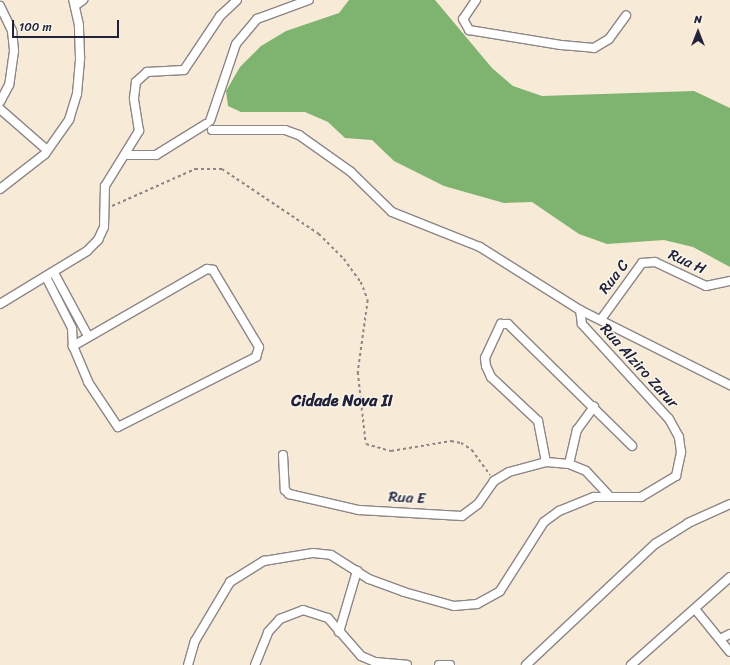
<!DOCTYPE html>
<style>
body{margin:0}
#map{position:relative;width:730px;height:665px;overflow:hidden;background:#f7ead6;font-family:Sriracha,sans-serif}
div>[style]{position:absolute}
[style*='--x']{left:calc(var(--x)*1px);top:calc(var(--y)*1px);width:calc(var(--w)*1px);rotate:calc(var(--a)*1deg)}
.forest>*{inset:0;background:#7eb370}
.path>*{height:1.5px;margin-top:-0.75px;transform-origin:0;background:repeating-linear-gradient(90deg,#8c8688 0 3px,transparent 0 6px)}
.roads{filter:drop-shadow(1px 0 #8c8688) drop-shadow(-1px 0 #8c8688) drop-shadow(0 1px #8c8688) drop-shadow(0 -1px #8c8688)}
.minor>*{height:8px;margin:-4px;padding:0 4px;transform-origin:4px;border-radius:4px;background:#fff}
span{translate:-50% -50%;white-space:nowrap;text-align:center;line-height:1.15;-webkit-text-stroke:3px #fbf7ec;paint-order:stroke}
.street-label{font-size:15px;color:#22223b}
.neighbourhood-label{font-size:16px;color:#22223b;font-weight:700}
.north{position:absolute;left:678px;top:12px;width:40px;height:40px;-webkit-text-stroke:3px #fbf7ec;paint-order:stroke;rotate:0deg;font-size:11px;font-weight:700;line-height:16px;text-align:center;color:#22223b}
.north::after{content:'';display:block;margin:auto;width:14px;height:18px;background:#22223b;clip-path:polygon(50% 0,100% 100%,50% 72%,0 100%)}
.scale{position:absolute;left:12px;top:20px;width:107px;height:18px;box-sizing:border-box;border:2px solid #22223b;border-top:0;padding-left:5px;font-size:12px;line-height:14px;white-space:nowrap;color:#22223b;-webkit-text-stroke:3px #fbf7ec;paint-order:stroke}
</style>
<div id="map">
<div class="forest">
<div style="clip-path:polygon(349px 0,435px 0,492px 68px,513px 86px,542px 96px,694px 91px,730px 108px,730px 267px,693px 247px,664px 240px,607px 244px,579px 234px,532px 202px,504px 203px,444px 186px,394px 161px,372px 140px,345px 138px,328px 122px,305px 112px,241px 112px,228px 106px,226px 91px,240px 67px,261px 46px,286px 31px,339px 13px)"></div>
</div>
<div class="path">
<div style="--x:112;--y:206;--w:91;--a:-24"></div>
<div style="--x:195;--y:169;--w:27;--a:0"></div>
<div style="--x:222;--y:169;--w:117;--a:33.8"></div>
<div style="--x:319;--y:234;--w:35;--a:45"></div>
<div style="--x:344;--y:259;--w:29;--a:54"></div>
<div style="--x:361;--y:282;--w:19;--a:69"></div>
<div style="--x:368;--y:300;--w:73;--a:97.9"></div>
<div style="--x:358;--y:372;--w:72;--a:83.7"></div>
<div style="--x:366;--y:444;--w:26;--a:16"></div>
<div style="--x:391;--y:451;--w:61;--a:-9.5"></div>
<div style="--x:451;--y:441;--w:10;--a:11"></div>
<div style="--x:461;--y:443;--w:13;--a:32"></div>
<div style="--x:472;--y:450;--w:31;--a:54"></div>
</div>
<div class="roads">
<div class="minor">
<div style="--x:476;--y:0;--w:23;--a:124"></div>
<div style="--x:463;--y:19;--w:13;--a:61"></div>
<div style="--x:469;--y:30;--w:93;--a:9.3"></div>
<div style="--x:561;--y:45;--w:33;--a:5"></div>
<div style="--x:594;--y:48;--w:17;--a:-31"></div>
<div style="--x:609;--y:39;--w:29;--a:-54"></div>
<div style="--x:76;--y:5;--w:9;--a:-36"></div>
<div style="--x:0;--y:6;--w:28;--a:64"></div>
<div style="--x:12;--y:31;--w:20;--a:84"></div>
<div style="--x:14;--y:51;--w:34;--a:98"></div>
<div style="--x:9;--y:85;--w:19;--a:118"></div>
<div style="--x:0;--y:109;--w:62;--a:41.1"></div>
<div style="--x:210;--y:121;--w:81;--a:-71.3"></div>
<div style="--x:236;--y:44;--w:33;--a:-50"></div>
<div style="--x:257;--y:19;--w:55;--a:-20.1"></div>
<div style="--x:212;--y:130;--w:73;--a:0"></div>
<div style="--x:285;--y:130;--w:15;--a:20"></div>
<div style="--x:299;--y:135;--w:64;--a:35.4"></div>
<div style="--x:351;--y:172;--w:57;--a:44.3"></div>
<div style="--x:392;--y:212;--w:95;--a:21.7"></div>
<div style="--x:480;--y:247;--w:118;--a:32.2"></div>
<div style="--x:580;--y:310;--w:168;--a:26.6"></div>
<div style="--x:127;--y:155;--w:29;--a:0"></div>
<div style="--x:156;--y:155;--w:59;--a:-31.8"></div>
<div style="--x:0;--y:189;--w:57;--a:-37.9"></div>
<div style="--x:45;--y:154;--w:42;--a:-54.8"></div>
<div style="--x:69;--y:120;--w:27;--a:-73"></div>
<div style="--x:77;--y:94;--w:37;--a:-85"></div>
<div style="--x:80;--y:57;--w:32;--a:-92"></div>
<div style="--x:79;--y:25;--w:26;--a:-103"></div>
<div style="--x:54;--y:273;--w:72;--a:61.6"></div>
<div style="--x:46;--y:277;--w:57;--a:63"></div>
<div style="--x:72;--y:328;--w:18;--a:87"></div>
<div style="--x:73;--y:346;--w:39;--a:67"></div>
<div style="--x:88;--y:382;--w:54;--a:56.3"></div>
<div style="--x:118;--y:427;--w:155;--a:-26.9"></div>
<div style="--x:256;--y:357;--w:10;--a:-73"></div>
<div style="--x:259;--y:347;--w:90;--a:-120.9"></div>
<div style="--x:213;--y:270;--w:6;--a:-171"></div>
<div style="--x:207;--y:269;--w:155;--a:150.1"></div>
<div style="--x:0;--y:304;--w:102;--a:-31.3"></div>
<div style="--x:87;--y:251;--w:16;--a:-45"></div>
<div style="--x:98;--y:240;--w:14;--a:-65"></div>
<div style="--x:104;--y:227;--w:41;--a:-88.6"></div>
<div style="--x:105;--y:186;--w:65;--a:-58.3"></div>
<div style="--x:139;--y:131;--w:33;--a:-99"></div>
<div style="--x:134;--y:98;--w:16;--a:-83"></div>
<div style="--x:136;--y:82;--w:15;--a:-42"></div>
<div style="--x:147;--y:72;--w:37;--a:-3"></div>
<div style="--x:184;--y:70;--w:65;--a:-56.3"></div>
<div style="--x:220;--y:16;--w:23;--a:-43"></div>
<div style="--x:602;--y:318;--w:68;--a:-54"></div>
<div style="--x:642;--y:263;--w:13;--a:-4"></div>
<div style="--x:655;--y:262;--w:56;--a:25.2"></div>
<div style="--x:706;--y:286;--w:25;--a:-12"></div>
<div style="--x:283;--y:455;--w:35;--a:87"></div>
<div style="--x:285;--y:490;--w:6;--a:45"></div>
<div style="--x:289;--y:494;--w:72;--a:12.9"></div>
<div style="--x:359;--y:510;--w:103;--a:3.3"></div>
<div style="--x:462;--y:516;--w:20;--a:-37"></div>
<div style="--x:478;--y:504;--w:28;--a:-55"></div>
<div style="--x:494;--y:481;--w:17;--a:-31"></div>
<div style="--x:509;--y:472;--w:38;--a:-15"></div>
<div style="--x:546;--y:462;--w:23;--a:5"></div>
<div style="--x:569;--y:464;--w:18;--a:22"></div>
<div style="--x:586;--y:471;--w:34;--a:47"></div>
<div style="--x:546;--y:462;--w:42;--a:-101"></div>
<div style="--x:538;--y:421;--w:64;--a:-136.9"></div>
<div style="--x:491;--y:377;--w:12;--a:-114"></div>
<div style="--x:486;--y:366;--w:8;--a:-97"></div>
<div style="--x:485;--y:358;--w:38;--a:-65"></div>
<div style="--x:501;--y:324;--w:7;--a:0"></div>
<div style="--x:508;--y:324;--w:174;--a:44.5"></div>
<div style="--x:569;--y:464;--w:35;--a:-77"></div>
<div style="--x:577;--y:430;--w:29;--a:-54"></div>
<div style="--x:695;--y:609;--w:55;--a:50.9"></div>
<div style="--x:339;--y:632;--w:64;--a:-73.6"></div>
<div style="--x:720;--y:639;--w:11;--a:-27"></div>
<div style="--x:188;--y:665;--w:25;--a:-74"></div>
<div style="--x:195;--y:641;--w:69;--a:-59.3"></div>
<div style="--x:230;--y:582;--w:40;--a:-32"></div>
<div style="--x:264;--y:561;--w:50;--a:-9.3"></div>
<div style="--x:313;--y:553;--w:18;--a:6"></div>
<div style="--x:331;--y:555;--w:45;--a:32.3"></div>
<div style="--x:369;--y:579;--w:37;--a:20"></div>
<div style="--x:404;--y:592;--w:52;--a:15.6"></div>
<div style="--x:454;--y:606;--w:23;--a:-5"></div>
<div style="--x:477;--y:604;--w:26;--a:-29"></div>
<div style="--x:500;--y:591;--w:82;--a:-57.5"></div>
<div style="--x:544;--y:522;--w:19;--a:-36"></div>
<div style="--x:559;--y:511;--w:38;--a:-22"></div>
<div style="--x:594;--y:497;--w:47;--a:0"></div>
<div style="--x:641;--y:497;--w:41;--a:-31"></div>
<div style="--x:676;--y:476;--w:25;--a:-78"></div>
<div style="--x:681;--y:452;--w:15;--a:-98"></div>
<div style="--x:679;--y:437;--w:21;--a:-119"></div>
<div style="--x:669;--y:419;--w:129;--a:-132.5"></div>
<div style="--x:582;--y:324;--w:14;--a:-98"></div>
<div style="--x:255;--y:665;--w:35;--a:-68"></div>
<div style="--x:268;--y:632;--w:18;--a:-47"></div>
<div style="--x:280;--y:619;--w:25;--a:-21"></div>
<div style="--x:303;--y:610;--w:26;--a:18"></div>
<div style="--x:328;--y:618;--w:50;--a:49"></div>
<div style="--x:361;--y:656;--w:15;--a:23"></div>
<div style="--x:375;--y:662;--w:32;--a:5"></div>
<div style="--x:439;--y:665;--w:11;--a:0"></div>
<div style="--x:526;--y:665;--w:177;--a:-43.2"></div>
<div style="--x:655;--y:544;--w:39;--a:-32"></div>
<div style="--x:688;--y:523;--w:46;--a:-24.3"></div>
<div style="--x:631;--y:665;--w:132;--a:-41.6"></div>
</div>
</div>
<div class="street-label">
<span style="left:687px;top:262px;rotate:25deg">Rua H</span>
<span style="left:614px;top:277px;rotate:-53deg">Rua C</span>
<span style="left:639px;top:366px;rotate:48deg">Rua Alziro Zarur</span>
<span style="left:407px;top:498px;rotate:3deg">Rua E</span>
</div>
<div class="neighbourhood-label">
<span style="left:342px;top:401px">Cidade Nova II</span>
</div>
<div class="north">N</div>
<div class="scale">100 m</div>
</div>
